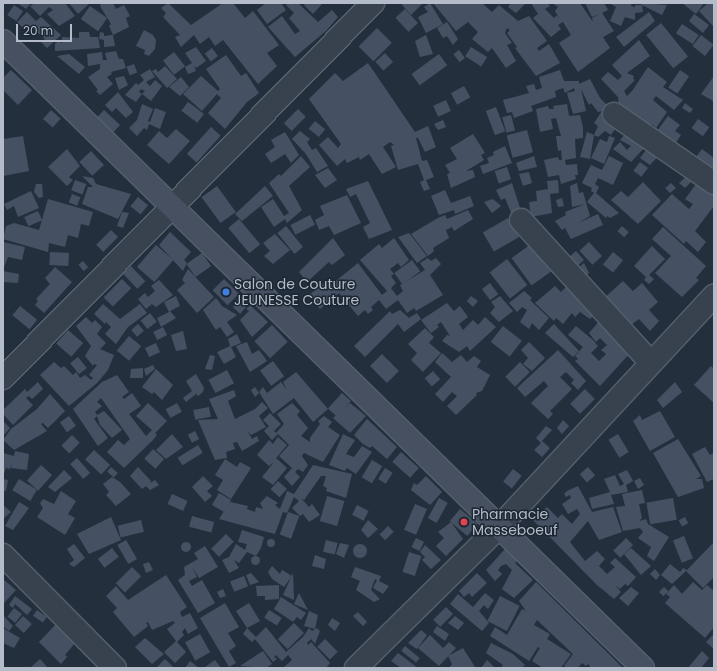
<!DOCTYPE html>
<style>
body{margin:0}
#map{position:relative;width:717px;height:671px;overflow:hidden;background:#242f3e;font-family:Poppins,sans-serif}
div>[style]{position:absolute}
[style*='--x']{left:calc(var(--x)*1px);top:calc(var(--y)*1px);width:calc(var(--w)*1px);rotate:calc(var(--a)*1deg)}
.building>*{inset:0;background:#455162;transform-origin:0 0}
.round{border-radius:50%}
.roads{filter:drop-shadow(1px 0 #565f6c) drop-shadow(-1px 0 #565f6c) drop-shadow(0 1px #565f6c) drop-shadow(0 -1px #565f6c)}
.minor>*{height:22px;margin:-11px;padding:0 11px;transform-origin:11px;border-radius:11px;background:#38414e}
.tertiary>*{height:22px;margin:-11px;padding:0 11px;transform-origin:11px;border-radius:11px;background:#38414e}
.secondary>*{height:22px;margin:-11px;padding:0 11px;transform-origin:11px;border-radius:11px;background:#465061}
.dots>*{width:11px;height:11px;translate:-50% -50%;box-sizing:border-box;border:2px solid #1d2633;border-radius:50%}
span{translate:-50% -50%;white-space:nowrap;text-align:center;line-height:1.15;-webkit-text-stroke:3px #1d2633;paint-order:stroke}
.poi-label{font-size:14px;color:#b4bcc9}
.left{translate:0 -50%;text-align:left}
.frame{position:absolute;inset:0;border:4px solid #b4bcc9;pointer-events:none}
.scale{position:absolute;left:16px;top:24px;width:56px;height:18px;box-sizing:border-box;border:2px solid #b4bcc9;border-top:0;padding-left:5px;font-size:12px;line-height:14px;white-space:nowrap;color:#b4bcc9;-webkit-text-stroke:3px #1d2633;paint-order:stroke}
</style>
<div id="map">
<div class="building">
<div style="clip-path:polygon(17px 3px,31px 3px,26px 9px)"></div>
<div style="clip-path:polygon(35px 3px,65px 3px,75px 16px,59px 26px,47px 14px,53px 10px,49px 7px,40px 16px,30px 6px)"></div>
<div style="clip-path:polygon(69px 3px,90px 3px,78px 14px)"></div>
<div style="clip-path:polygon(101px 3px,113px 3px,116px 9px,124px 5px,130px 16px,126px 18px,129px 27px,113px 35px,115px 46px,104px 47px,104px 40px,99px 39px,100px 32px,104px 33px,104px 36px,113px 35px,109px 26px,111px 24px,100px 6px)"></div>
<div style="clip-path:polygon(168px 3px,191px 25px,223px 3px,233px 3px,245px 18px,253px 11px,279px 45px,267px 53px,277px 66px,258px 84px,223px 40px,215px 46px,209px 37px,200px 44px,194px 35px,181px 47px,175px 37px,180px 35px,163px 17px,166px 13px,161px 8px)"></div>
<div style="clip-path:polygon(266px 3px,281px 3px,286px 10px,267px 24px,257px 10px)"></div>
<div style="clip-path:polygon(289px 3px,298px 3px,318px 22px,332px 10px,338px 17px,327px 30px,295px 57px,268px 27px,282px 16px,295px 34px,300px 31px,289px 18px,294px 13px,286px 5px)"></div>
<div style="clip-path:polygon(306px 3px,320px 3px,322px 4px,313px 14px,304px 5px)"></div>
<div style="clip-path:polygon(404px 3px,423px 3px,411px 15px,402px 5px)"></div>
<div style="clip-path:polygon(430px 3px,443px 24px,426px 33px,418px 17px,428px 12px,424px 7px)"></div>
<div style="clip-path:polygon(433px 3px,482px 3px,492px 12px,499px 5px,518px 21px,529px 16px,547px 41px,537px 48px,539px 51px,549px 44px,560px 63px,536px 76px,515px 48px,517px 47px,507px 33px,510px 30px,507px 28px,505px 33px,512px 43px,507px 45px,516px 61px,506px 68px,492px 48px,488px 52px,472px 39px,478px 32px,468px 22px,456px 31px)"></div>
<div style="clip-path:polygon(511px 3px,526px 3px,516px 13px,508px 7px)"></div>
<div style="clip-path:polygon(531px 3px,548px 3px,550px 6px,545px 9px,554px 18px,557px 15px,560px 19px,555px 11px,558px 7px,552px 3px,580px 3px,593px 22px,592px 18px,600px 14px,592px 17px,585px 3px,604px 3px,608px 10px,602px 13px,614px 31px,603px 37px,610px 48px,578px 72px,559px 43px,571px 35px,563px 22px,558px 25px,561px 29px,551px 37px,533px 18px,538px 14px)"></div>
<div style="clip-path:polygon(609px 3px,632px 3px,631px 6px,635px 7px,635px 5px,642px 5px,639px 3px,667px 5px,662px 15px,642px 5px,643px 12px,635px 13px,635px 20px,625px 17px,621px 26px,610px 21px,616px 7px)"></div>
<div style="clip-path:polygon(682px 3px,704px 3px,696px 14px)"></div>
<div style="clip-path:polygon(708px 3px,714px 3px,714px 27px,699px 11px)"></div>
<div style="left:14px;top:5px;width:11px;height:12px;rotate:34deg"></div>
<div style="left:90px;top:6px;width:21px;height:16px;rotate:35deg"></div>
<div style="left:405px;top:9px;width:19px;height:13px;rotate:47deg"></div>
<div style="clip-path:polygon(27px 12px,36px 21px,41px 17px,61px 35px,47px 48px,41px 42px,45px 39px,31px 27px,26px 31px,17px 22px)"></div>
<div style="clip-path:polygon(649px 12px,655px 21px,624px 47px,616px 37px)"></div>
<div style="clip-path:polygon(694px 14px,709px 25px,703px 33px,689px 21px)"></div>
<div style="clip-path:polygon(447px 22px,458px 39px,453px 45px,447px 36px,443px 38px,437px 28px)"></div>
<div style="left:661px;top:23px;width:43px;height:19px;rotate:51deg"></div>
<div style="left:682px;top:24px;width:20px;height:11px;rotate:33deg"></div>
<div style="left:377px;top:28px;width:21px;height:26px;rotate:45deg"></div>
<div style="clip-path:polygon(144px 30px,153px 35px,156px 40px,155px 49px,149px 56px,144px 54px,145px 50px,136px 46px)"></div>
<div style="clip-path:polygon(79px 32px,89px 32px,90px 37px,98px 37px,100px 48px,55px 51px,55px 44px,59px 40px,62px 44px,62px 37px,79px 38px)"></div>
<div style="clip-path:polygon(426px 35px,433px 54px,420px 57px,415px 41px)"></div>
<div style="left:701px;top:35px;width:16px;height:14px;rotate:38deg"></div>
<div style="clip-path:polygon(639px 40px,650px 56px,627px 73px,634px 76px,633px 79px,635px 80px,624px 91px,627px 96px,632px 91px,648px 67px,667px 82px,663px 87px,683px 100px,674px 110px,656px 96px,653px 100px,667px 112px,656px 128px,652px 124px,650px 127px,619px 105px,618px 97px,601px 79px,608px 72px,618px 80px,622px 76px,612px 65px)"></div>
<div style="clip-path:polygon(196px 47px,206px 61px,196px 68px,194px 65px,196px 71px,188px 74px,185px 67px,192px 63px,185px 53px)"></div>
<div style="left:471px;top:47px;width:19px;height:11px;rotate:32deg"></div>
<div style="left:212px;top:48px;width:10px;height:9px;rotate:53deg"></div>
<div style="left:459px;top:50px;width:10px;height:7px;rotate:53deg"></div>
<div style="clip-path:polygon(116px 51px,119px 59px,123px 59px,126px 68px,111px 72px,112px 74px,107px 77px,113px 84px,100px 95px,96px 91px,98px 90px,88px 77px,100px 69px,100px 64px,88px 66px,87px 54px,102px 52px,103px 60px,107px 60px,105px 53px)"></div>
<div style="left:174px;top:52px;width:18px;height:14px;rotate:52deg"></div>
<div style="left:385px;top:53px;width:12px;height:13px;rotate:48deg"></div>
<div style="clip-path:polygon(69px 54px,85px 67px,79px 74px,57px 56px)"></div>
<div style="left:439px;top:54px;width:14px;height:34px;rotate:54deg"></div>
<div style="clip-path:polygon(226px 55px,241px 76px,246px 73px,259px 93px,247px 102px,225px 129px,208px 113px,221px 98px,217px 94px,202px 111px,183px 94px,201px 76px,218px 91px,220px 89px,206px 69px)"></div>
<div style="clip-path:polygon(368px 63px,415px 132px,428px 126px,436px 147px,425px 152px,418px 138px,416px 138px,422px 161px,427px 160px,434px 177px,426px 180px,430px 189px,424px 191px,420px 182px,424px 180px,418px 164px,398px 170px,391px 146px,394px 145px,390px 142px,383px 147px,396px 167px,382px 174px,369px 154px,360px 160px,359px 157px,347px 163px,345px 159px,337px 166px,319px 145px,328px 137px,338px 148px,341px 144px,309px 99px,335px 73px,343px 81px)"></div>
<div style="left:134px;top:64px;width:9px;height:8px;rotate:69deg"></div>
<div style="clip-path:polygon(165px 66px,177px 79px,167px 88px,152px 71px,156px 69px,158px 72px)"></div>
<div style="clip-path:polygon(150px 69px,155px 77px,146px 82px,150px 86px,155px 80px,162px 86px,151px 101px,142px 94px,145px 91px,141px 89px,139px 92px,142px 94px,136px 102px,125px 95px,136px 83px,138px 85px,144px 80px,140px 75px)"></div>
<div style="clip-path:polygon(11px 70px,32px 90px,18px 105px,3px 90px,3px 78px)"></div>
<div style="clip-path:polygon(560px 70px,564px 81px,579px 81px,579px 84px,590px 79px,600px 98px,611px 109px,619px 123px,611px 135px,605px 131px,598px 137px,594px 135px,598px 126px,594px 123px,602px 111px,598px 112px,591px 103px,589px 105px,581px 89px,586px 111px,573px 114px,567px 93px,575px 91px,574px 88px,565px 93px,563px 88px,555px 91px,556px 97px,531px 106px,533px 111px,514px 118px,512px 112px,507px 113px,503px 100px,529px 93px,526px 86px,534px 84px,536px 90px,542px 88px,539px 77px)"></div>
<div style="left:680px;top:70px;width:11px;height:21px;rotate:34deg"></div>
<div style="clip-path:polygon(124px 76px,128px 85px,119px 90px,115px 78px)"></div>
<div style="clip-path:polygon(714px 76px,714px 100px,713px 101px,701px 94px)"></div>
<div style="clip-path:polygon(181px 77px,189px 87px,180px 96px,169px 87px)"></div>
<div style="left:464px;top:86px;width:13px;height:15px;rotate:61deg"></div>
<div style="clip-path:polygon(118px 92px,133px 112px,126px 118px,116px 108px,112px 112px,105px 105px)"></div>
<div style="left:446px;top:100px;width:12px;height:14px;rotate:66deg"></div>
<div style="left:188px;top:102px;width:20px;height:11px;rotate:37deg"></div>
<div style="clip-path:polygon(685px 103px,693px 109px,690px 113px,682px 108px)"></div>
<div style="clip-path:polygon(142px 104px,153px 109px,148px 121px,150px 122px,155px 108px,166px 112px,160px 129px,149px 124px,147px 130px,144px 128px,137px 136px,129px 128px,137px 120px)"></div>
<div style="clip-path:polygon(567px 104px,569px 116px,580px 115px,583px 127px,583px 138px,575px 139px,576px 158px,565px 160px,566px 165px,577px 164px,578px 175px,575px 175px,576px 179px,561px 184px,559px 175px,548px 177px,544px 160px,558px 157px,559px 160px,562px 160px,561px 150px,558px 151px,556px 136px,561px 136px,556px 118px,551px 119px,553px 129px,540px 132px,536px 109px,548px 106px,549px 109px,554px 109px,553px 106px)"></div>
<div style="left:496px;top:107px;width:26px;height:11px;rotate:69deg"></div>
<div style="left:298px;top:109px;width:11px;height:20px;rotate:45deg"></div>
<div style="left:51px;top:110px;width:13px;height:12px;rotate:42deg"></div>
<div style="left:104px;top:110px;width:22px;height:13px;rotate:43deg"></div>
<div style="left:511px;top:115px;width:16px;height:9px;rotate:75deg"></div>
<div style="clip-path:polygon(668px 116px,680px 125px,675px 131px,681px 135px,673px 147px,655px 134px)"></div>
<div style="left:698px;top:119px;width:14px;height:11px;rotate:36deg"></div>
<div style="clip-path:polygon(443px 120px,446px 127px,438px 130px,434px 124px)"></div>
<div style="left:315px;top:121px;width:13px;height:10px;rotate:39deg"></div>
<div style="left:211px;top:127px;width:13px;height:36px;rotate:42deg"></div>
<div style="clip-path:polygon(176px 129px,190px 141px,169px 164px,147px 145px,159px 131px,167px 138px)"></div>
<div style="left:527px;top:130px;width:23px;height:21px;rotate:75deg"></div>
<div style="clip-path:polygon(300px 131px,310px 139px,307px 142px,312px 150px,316px 148px,328px 166px,317px 172px,306px 154px,292px 139px)"></div>
<div style="clip-path:polygon(285px 132px,299px 155px,291px 163px,285px 154px,271px 163px,265px 154px,275px 147px,271px 140px)"></div>
<div style="clip-path:polygon(587px 132px,594px 135px,590px 159px,580px 157px)"></div>
<div style="clip-path:polygon(626px 133px,647px 145px,631px 162px,613px 149px,620px 142px,627px 150px,631px 146px,620px 140px)"></div>
<div style="clip-path:polygon(473px 134px,485px 153px,481px 155px,484px 160px,466px 171px,473px 170px,475px 177px,451px 188px,447px 174px,450px 173px,445px 165px,457px 159px,450px 148px)"></div>
<div style="clip-path:polygon(23px 136px,29px 171px,3px 176px,3px 139px)"></div>
<div style="clip-path:polygon(609px 136px,615px 138px,604px 164px,591px 158px,600px 139px,607px 142px)"></div>
<div style="clip-path:polygon(650px 145px,661px 153px,650px 165px,640px 158px)"></div>
<div style="clip-path:polygon(505px 146px,512px 163px,483px 174px,480px 166px,489px 163px,487px 158px,494px 155px,493px 152px)"></div>
<div style="clip-path:polygon(67px 149px,80px 166px,69px 177px,73px 180px,67px 186px,48px 167px)"></div>
<div style="clip-path:polygon(702px 149px,714px 158px,714px 172px,694px 160px)"></div>
<div style="left:91px;top:151px;width:19px;height:16px;rotate:47deg"></div>
<div style="clip-path:polygon(301px 156px,310px 167px,289px 186px,302px 210px,287px 223px,285px 219px,274px 227px,261px 207px,273px 199px,284px 216px,289px 213px,269px 183px,279px 174px,281px 176px)"></div>
<div style="clip-path:polygon(534px 156px,537px 167px,519px 171px,516px 163px)"></div>
<div style="clip-path:polygon(609px 156px,623px 163px,613px 185px,598px 178px,595px 184px,599px 187px,596px 193px,619px 213px,610px 218px,607px 216px,606px 218px,587px 202px,594px 193px,591px 191px,592px 188px,582px 183px,591px 165px,602px 170px)"></div>
<div style="left:640px;top:162px;width:10px;height:11px;rotate:37deg"></div>
<div style="left:507px;top:167px;width:13px;height:13px;rotate:72deg"></div>
<div style="clip-path:polygon(328px 168px,337px 180px,325px 188px,315px 175px)"></div>
<div style="clip-path:polygon(529px 172px,532px 183px,523px 186px,519px 174px)"></div>
<div style="clip-path:polygon(82px 176px,93px 178px,96px 184px,131px 194px,118px 219px,82px 204px,88px 187px,93px 187px)"></div>
<div style="clip-path:polygon(687px 176px,692px 181px,685px 188px,679px 183px)"></div>
<div style="left:75px;top:180px;width:12px;height:11px;rotate:20deg"></div>
<div style="clip-path:polygon(558px 180px,559px 193px,550px 194px,552px 213px,531px 217px,529px 202px,537px 201px,536px 191px,548px 189px,547px 181px)"></div>
<div style="clip-path:polygon(699px 180px,714px 191px,714px 206px,695px 231px,706px 242px,698px 252px,686px 241px,684px 244px,652px 215px,672px 194px,689px 209px,693px 204px,685px 199px)"></div>
<div style="clip-path:polygon(368px 181px,392px 230px,369px 239px,363px 227px,370px 223px,356px 194px,350px 197px,346px 189px)"></div>
<div style="clip-path:polygon(643px 182px,661px 201px,638px 224px,611px 200px,621px 191px,628px 197px)"></div>
<div style="clip-path:polygon(512px 183px,521px 211px,512px 215px,505px 198px,501px 200px,496px 190px)"></div>
<div style="clip-path:polygon(577px 183px,579px 193px,583px 192px,590px 216px,578px 223px,598px 214px,603px 225px,571px 239px,565px 228px,562px 230px,555px 221px,566px 215px,565px 212px,585px 204px,572px 207px,570px 186px)"></div>
<div style="clip-path:polygon(671px 183px,676px 188px,670px 193px,665px 188px)"></div>
<div style="clip-path:polygon(36px 184px,42px 184px,43px 197px,39px 198px,34px 192px)"></div>
<div style="left:217px;top:186px;width:32px;height:19px;rotate:54deg"></div>
<div style="clip-path:polygon(265px 186px,273px 196px,242px 221px,235px 214px)"></div>
<div style="clip-path:polygon(445px 190px,451px 203px,470px 196px,474px 206px,455px 214px,454px 210px,439px 215px,431px 196px)"></div>
<div style="clip-path:polygon(31px 191px,39px 208px,18px 217px,14px 206px,7px 210px,4px 204px)"></div>
<div style="left:72px;top:194px;width:9px;height:9px;rotate:21deg"></div>
<div style="clip-path:polygon(347px 195px,361px 223px,334px 235px,329px 226px,319px 230px,315px 220px,324px 215px,320px 206px)"></div>
<div style="left:138px;top:197px;width:13px;height:12px;rotate:39deg"></div>
<div style="clip-path:polygon(562px 198px,564px 206px,558px 207px,556px 200px)"></div>
<div style="clip-path:polygon(48px 199px,93px 212px,89px 226px,81px 224px,78px 238px,68px 235px,65px 247px,49px 243px,48px 252px,3px 239px,6px 226px,14px 223px,39px 230px)"></div>
<div style="clip-path:polygon(493px 199px,501px 206px,492px 213px,484px 202px)"></div>
<div style="clip-path:polygon(468px 210px,473px 219px,454px 231px,452px 227px,446px 230px,449px 238px,433px 248px,434px 251px,428px 256px,411px 234px,438px 218px,445px 215px,447px 219px)"></div>
<div style="left:38px;top:211px;width:10px;height:15px;rotate:66deg"></div>
<div style="clip-path:polygon(122px 212px,129px 213px,123px 228px,117px 226px)"></div>
<div style="left:310px;top:215px;width:11px;height:22px;rotate:63deg"></div>
<div style="left:508px;top:218px;width:22px;height:29px;rotate:60deg"></div>
<div style="left:239px;top:219px;width:33px;height:14px;rotate:50deg"></div>
<div style="left:286px;top:226px;width:27px;height:11px;rotate:51deg"></div>
<div style="left:622px;top:226px;width:9px;height:7px;rotate:41deg"></div>
<div style="clip-path:polygon(663px 227px,706px 266px,696px 278px,699px 280px,682px 297px,655px 273px,671px 256px,652px 239px)"></div>
<div style="left:111px;top:230px;width:10px;height:21px;rotate:45deg"></div>
<div style="clip-path:polygon(170px 232px,191px 252px,184px 260px,187px 263px,183px 271px,159px 245px)"></div>
<div style="clip-path:polygon(409px 233px,427px 256px,417px 263px,398px 237px)"></div>
<div style="clip-path:polygon(275px 234px,290px 250px,273px 264px,264px 256px,270px 251px,263px 243px)"></div>
<div style="clip-path:polygon(333px 238px,345px 255px,332px 265px,329px 262px,307px 282px,299px 272px)"></div>
<div style="clip-path:polygon(394px 238px,409px 260px,401px 267px,398px 263px,390px 269px,394px 274px,391px 276px,396px 283px,391px 288px,397px 296px,403px 291px,400px 285px,425px 270px,420px 263px,428px 258px,431px 261px,436px 258px,441px 264px,430px 275px,443px 295px,416px 311px,414px 308px,407px 313px,398px 300px,386px 309px,379px 300px,371px 307px,373px 310px,368px 314px,365px 310px,358px 316px,339px 293px,320px 309px,309px 295px,328px 280px,332px 284px,358px 263px,382px 295px,387px 291px,360px 260px,379px 244px,382px 248px)"></div>
<div style="clip-path:polygon(3px 242px,25px 247px,22px 260px,8px 257px,3px 270px)"></div>
<div style="left:589px;top:242px;width:19px;height:13px;rotate:47deg"></div>
<div style="left:531px;top:244px;width:34px;height:24px;rotate:54deg"></div>
<div style="left:156px;top:245px;width:23px;height:29px;rotate:41deg"></div>
<div style="clip-path:polygon(652px 246px,665px 259px,649px 275px,654px 279px,649px 284px,644px 280px,646px 277px,634px 266px)"></div>
<div style="left:576px;top:251px;width:12px;height:11px;rotate:48deg"></div>
<div style="left:50px;top:252px;width:19px;height:13px;rotate:3deg"></div>
<div style="left:613px;top:252px;width:13px;height:16px;rotate:39deg"></div>
<div style="left:202px;top:253px;width:16px;height:19px;rotate:55deg"></div>
<div style="left:507px;top:259px;width:33px;height:22px;rotate:52deg"></div>
<div style="left:412px;top:260px;width:14px;height:22px;rotate:54deg"></div>
<div style="left:83px;top:261px;width:8px;height:6px;rotate:50deg"></div>
<div style="clip-path:polygon(584px 263px,589px 273px,585px 277px,577px 269px)"></div>
<div style="left:131px;top:266px;width:21px;height:11px;rotate:47deg"></div>
<div style="clip-path:polygon(55px 267px,72px 282px,44px 313px,35px 305px,38px 301px,36px 299px,50px 284px,45px 278px)"></div>
<div style="clip-path:polygon(188px 269px,214px 297px,197px 313px,177px 290px,185px 283px,182px 280px)"></div>
<div style="clip-path:polygon(3px 271px,19px 274px,18px 283px,3px 282px)"></div>
<div style="left:122px;top:279px;width:13px;height:26px;rotate:45deg"></div>
<div style="left:224px;top:279px;width:21px;height:16px;rotate:45deg"></div>
<div style="clip-path:polygon(159px 280px,173px 295px,156px 307px,152px 304px,146px 309px,138px 299px,145px 293px,148px 297px,155px 291px,151px 286px)"></div>
<div style="clip-path:polygon(623px 281px,633px 291px,642px 283px,658px 302px,649px 310px,659px 321px,650px 331px,639px 319px,631px 325px,603px 299px)"></div>
<div style="left:490px;top:283px;width:14px;height:10px;rotate:54deg"></div>
<div style="clip-path:polygon(570px 283px,597px 312px,590px 319px,580px 312px,575px 317px,572px 313px,563px 324px,556px 318px,554px 321px,535px 303px,555px 286px,561px 292px)"></div>
<div style="clip-path:polygon(524px 291px,532px 298px,530px 300px,549px 318px,539px 330px,532px 323px,529px 329px,520px 322px,527px 310px,522px 307px,517px 312px,509px 303px)"></div>
<div style="clip-path:polygon(176px 296px,180px 306px,170px 311px,176px 318px,161px 327px,157px 318px,169px 312px,164px 302px)"></div>
<div style="clip-path:polygon(471px 296px,478px 301px,473px 307px,467px 301px)"></div>
<div style="clip-path:polygon(500px 296px,513px 311px,499px 322px,490px 313px,495px 307px,491px 302px)"></div>
<div style="clip-path:polygon(216px 298px,222px 306px,237px 315px,227px 322px,234px 332px,227px 337px,220px 327px,216px 330px,203px 310px)"></div>
<div style="clip-path:polygon(239px 301px,246px 307px,240px 314px,233px 307px)"></div>
<div style="clip-path:polygon(447px 303px,454px 311px,460px 306px,468px 317px,459px 324px,463px 330px,473px 320px,478px 325px,485px 317px,496px 327px,470px 351px,467px 346px,459px 352px,442px 341px,447px 335px,450px 336px,441px 322px,437px 325px,439px 327px,431px 333px,421px 320px)"></div>
<div style="clip-path:polygon(103px 304px,120px 319px,140px 304px,147px 313px,128px 327px,116px 344px,105px 334px,111px 327px,106px 322px,105px 324px,94px 314px)"></div>
<div style="clip-path:polygon(250px 305px,268px 322px,252px 337px,240px 320px,249px 311px,246px 309px)"></div>
<div style="left:20px;top:306px;width:22px;height:12px;rotate:39deg"></div>
<div style="clip-path:polygon(400px 310px,409px 318px,417px 313px,421px 319px,404px 332px,398px 324px,365px 357px,354px 346px,390px 311px,392px 314px)"></div>
<div style="left:150px;top:313px;width:11px;height:12px;rotate:52deg"></div>
<div style="clip-path:polygon(86px 317px,92px 323px,95px 320px,102px 327px,97px 334px,106px 343px,100px 349px,114px 355px,108px 370px,97px 383px,69px 406px,40px 375px,54px 362px,61px 368px,64px 366px,73px 375px,76px 372px,80px 378px,85px 375px,91px 380px,93px 378px,89px 375px,97px 365px,94px 364px,93px 366px,85px 356px,91px 346px,76px 326px)"></div>
<div style="clip-path:polygon(602px 318px,632px 351px,600px 386px,575px 361px,578px 359px,575px 356px,583px 347px,568px 335px,576px 326px,593px 340px,598px 346px,591px 353px,599px 361px,606px 354px,601px 350px,607px 345px,600px 338px,596px 342px,589px 333px)"></div>
<div style="left:138px;top:324px;width:9px;height:9px;rotate:49deg"></div>
<div style="clip-path:polygon(554px 324px,579px 351px,573px 357px,545px 333px)"></div>
<div style="left:272px;top:325px;width:23px;height:24px;rotate:47deg"></div>
<div style="left:503px;top:326px;width:24px;height:20px;rotate:38deg"></div>
<div style="left:163px;top:327px;width:9px;height:11px;rotate:63deg"></div>
<div style="clip-path:polygon(425px 328px,434px 337px,429px 343px,441px 353px,423px 372px,411px 360px,417px 353px,408px 344px)"></div>
<div style="left:68px;top:330px;width:20px;height:18px;rotate:41deg"></div>
<div style="clip-path:polygon(183px 331px,187px 349px,176px 351px,171px 335px)"></div>
<div style="clip-path:polygon(237px 334px,241px 343px,231px 347px,236px 357px,224px 364px,217px 352px,230px 346px,228px 339px)"></div>
<div style="left:129px;top:336px;width:16px;height:19px;rotate:40deg"></div>
<div style="clip-path:polygon(247px 342px,252px 354px,259px 350px,267px 361px,250px 372px,236px 346px)"></div>
<div style="clip-path:polygon(529px 342px,545px 358px,532px 371px,523px 364px,528px 358px,521px 350px)"></div>
<div style="left:156px;top:343px;width:10px;height:12px;rotate:66deg"></div>
<div style="clip-path:polygon(558px 350px,586px 381px,578px 390px,571px 383px,574px 380px,566px 372px,560px 377px,572px 389px,550px 411px,553px 414px,548px 419px,531px 403px,548px 386px,544px 381px,525px 397px,517px 388px)"></div>
<div style="clip-path:polygon(442px 353px,452px 362px,461px 355px,467px 362px,474px 356px,481px 361px,477px 367px,490px 375px,482px 391px,476px 393px,477px 395px,456px 415px,447px 406px,457px 396px,452px 392px,443px 402px,435px 394px,451px 377px,435px 362px)"></div>
<div style="left:382px;top:354px;width:24px;height:17px;rotate:45deg"></div>
<div style="clip-path:polygon(210px 355px,215px 356px,212px 370px,205px 369px)"></div>
<div style="left:78px;top:357px;width:14px;height:10px;rotate:51deg"></div>
<div style="left:273px;top:361px;width:19px;height:16px;rotate:54deg"></div>
<div style="left:520px;top:362px;width:14px;height:21px;rotate:45deg"></div>
<div style="clip-path:polygon(153px 365px,155px 369px,146px 376px,144px 369px)"></div>
<div style="clip-path:polygon(711px 366px,714px 369px,714px 403px,694px 385px)"></div>
<div style="clip-path:polygon(143px 368px,143px 378px,130px 378px,131px 369px)"></div>
<div style="clip-path:polygon(156px 369px,173px 385px,162px 400px,154px 392px,152px 394px,142px 387px)"></div>
<div style="left:227px;top:370px;width:15px;height:21px;rotate:62deg"></div>
<div style="left:433px;top:371px;width:11px;height:11px;rotate:49deg"></div>
<div style="clip-path:polygon(296px 372px,328px 409px,313px 422px,294px 398px,273px 414px,259px 392px,263px 387px,267px 393px,281px 382px,287px 390px,283px 382px)"></div>
<div style="clip-path:polygon(196px 374px,204px 388px,203px 392px,198px 396px,194px 391px,196px 394px,186px 402px,183px 398px,192px 391px,186px 381px)"></div>
<div style="clip-path:polygon(117px 375px,129px 392px,122px 397px,124px 399px,132px 393px,141px 406px,129px 414px,146px 436px,152px 430px,136px 416px,148px 403px,167px 421px,155px 433px,157px 435px,152px 441px,124px 468px,107px 452px,118px 440px,124px 445px,130px 439px,101px 398px,97px 402px,102px 406px,95px 412px,97px 415px,104px 411px,122px 430px,112px 438px,100px 425px,97px 416px,94px 419px,108px 438px,98px 446px,73px 409px,102px 382px)"></div>
<div style="clip-path:polygon(38px 382px,43px 389px,32px 399px,29px 396px,26px 398px,33px 405px,13px 425px,3px 414px,3px 410px,25px 389px,27px 392px)"></div>
<div style="clip-path:polygon(675px 382px,682px 392px,663px 408px,657px 400px)"></div>
<div style="clip-path:polygon(255px 387px,259px 393px,255px 397px,251px 390px)"></div>
<div style="left:585px;top:389px;width:14px;height:21px;rotate:45deg"></div>
<div style="clip-path:polygon(234px 390px,236px 396px,228px 401px,235px 419px,255px 409px,262px 402px,268px 408px,259px 416px,266px 427px,251px 435px,247px 430px,252px 439px,257px 436px,259px 441px,242px 451px,237px 442px,233px 443px,235px 449px,226px 452px,227px 458px,215px 460px,198px 420px,218px 419px,209px 399px)"></div>
<div style="left:342px;top:393px;width:12px;height:21px;rotate:42deg"></div>
<div style="clip-path:polygon(50px 394px,65px 411px,48px 428px,43px 423px,41px 424px,47px 431px,14px 450px,3px 440px,11px 429px,37px 409px)"></div>
<div style="left:177px;top:403px;width:10px;height:13px;rotate:61deg"></div>
<div style="clip-path:polygon(292px 403px,300px 411px,297px 415px,308px 428px,301px 436px,310px 442px,310px 438px,320px 424px,318px 421px,324px 416px,332px 422px,328px 427px,340px 435px,323px 462px,304px 453px,302px 456px,308px 465px,303px 472px,298px 469px,295px 472px,300px 477px,292px 486px,284px 477px,292px 468px,279px 456px,289px 445px,278px 434px,272px 440px,264px 431px,269px 426px,263px 420px,270px 413px,281px 424px,274px 431px,276px 433px,284px 424px,277px 414px)"></div>
<div style="clip-path:polygon(350px 403px,366px 416px,350px 433px,333px 418px)"></div>
<div style="left:209px;top:407px;width:10px;height:16px;rotate:79deg"></div>
<div style="clip-path:polygon(660px 411px,675px 437px,650px 451px,633px 421px,640px 415px,642px 420px)"></div>
<div style="left:69px;top:416px;width:12px;height:11px;rotate:55deg"></div>
<div style="clip-path:polygon(367px 419px,397px 447px,387px 459px,372px 446px,370px 448px,363px 444px,354px 435px)"></div>
<div style="clip-path:polygon(563px 420px,569px 426px,562px 434px,557px 428px)"></div>
<div style="clip-path:polygon(3px 421px,10px 428px,3px 436px)"></div>
<div style="clip-path:polygon(546px 426px,552px 430px,542px 441px,550px 448px,542px 457px,534px 450px,541px 443px,536px 438px)"></div>
<div style="left:195px;top:431px;width:9px;height:8px;rotate:63deg"></div>
<div style="clip-path:polygon(172px 434px,183px 447px,166px 459px,156px 450px)"></div>
<div style="clip-path:polygon(343px 434px,355px 440px,346px 454px,354px 457px,362px 446px,372px 452px,356px 474px,347px 468px,345px 471px,329px 465px)"></div>
<div style="left:618px;top:434px;width:21px;height:11px;rotate:59deg"></div>
<div style="left:72px;top:435px;width:11px;height:15px;rotate:45deg"></div>
<div style="clip-path:polygon(278px 437px,287px 445px,276px 458px,287px 468px,273px 485px,262px 477px,274px 462px,269px 466px,257px 455px,269px 440px,273px 444px)"></div>
<div style="clip-path:polygon(678px 439px,701px 476px,696px 479px,702px 479px,704px 488px,678px 497px,653px 453px)"></div>
<div style="left:198px;top:445px;width:9px;height:24px;rotate:58deg"></div>
<div style="clip-path:polygon(705px 447px,710px 455px,714px 453px,714px 479px,707px 482px,692px 454px)"></div>
<div style="left:153px;top:449px;width:15px;height:13px;rotate:42deg"></div>
<div style="left:94px;top:450px;width:22px;height:13px;rotate:43deg"></div>
<div style="clip-path:polygon(15px 451px,29px 454px,27px 470px,11px 468px,12px 462px,10px 469px,6px 468px,3px 476px,3px 453px,14px 456px)"></div>
<div style="left:401px;top:452px;width:24px;height:13px;rotate:42deg"></div>
<div style="left:77px;top:458px;width:20px;height:9px;rotate:49deg"></div>
<div style="clip-path:polygon(225px 459px,237px 467px,240px 462px,251px 468px,231px 499px,217px 490px,223px 480px,215px 475px)"></div>
<div style="left:372px;top:460px;width:12px;height:20px;rotate:31deg"></div>
<div style="left:41px;top:465px;width:15px;height:21px;rotate:42deg"></div>
<div style="clip-path:polygon(313px 465px,352px 474px,346px 498px,326px 491px,327px 488px,323px 486px,326px 476px,321px 476px,304px 500px,301px 498px,309px 507px,312px 504px,320px 515px,309px 522px,303px 514px,300px 516px,292px 508px,299px 501px,294px 497px,287px 513px,283px 512px,275px 534px,219px 519px,230px 502px,248px 506px,247px 509px,255px 512px,256px 507px,263px 509px,260px 503px,267px 496px,278px 503px,275px 505px,280px 509px,287px 491px,294px 494px)"></div>
<div style="left:111px;top:467px;width:9px;height:6px;rotate:41deg"></div>
<div style="clip-path:polygon(138px 467px,151px 481px,150px 483px,155px 480px,159px 485px,150px 490px,146px 486px,142px 489px,130px 476px)"></div>
<div style="left:588px;top:467px;width:11px;height:11px;rotate:49deg"></div>
<div style="left:385px;top:468px;width:9px;height:13px;rotate:32deg"></div>
<div style="left:513px;top:469px;width:11px;height:16px;rotate:38deg"></div>
<div style="clip-path:polygon(64px 470px,72px 478px,55px 492px,48px 487px)"></div>
<div style="clip-path:polygon(627px 470px,633px 481px,626px 485px,628px 492px,611px 495px,614px 504px,592px 509px,589px 498px,610px 492px,604px 479px,615px 475px,620px 486px,624px 484px,618px 474px)"></div>
<div style="clip-path:polygon(203px 476px,213px 486px,207px 491px,212px 496px,205px 502px,192px 487px)"></div>
<div style="clip-path:polygon(426px 476px,442px 492px,430px 505px,411px 490px,414px 483px,417px 485px)"></div>
<div style="clip-path:polygon(112px 477px,120px 482px,131px 494px,116px 506px,106px 495px,109px 492px,103px 484px)"></div>
<div style="clip-path:polygon(640px 478px,644px 485px,638px 489px,634px 481px)"></div>
<div style="clip-path:polygon(3px 479px,8px 480px,6px 491px,3px 491px)"></div>
<div style="left:19px;top:479px;width:21px;height:13px;rotate:31deg"></div>
<div style="left:278px;top:481px;width:12px;height:11px;rotate:42deg"></div>
<div style="clip-path:polygon(578px 486px,592px 512px,613px 507px,622px 532px,599px 540px,588px 521px,570px 542px,585px 561px,597px 551px,605px 559px,599px 566px,607px 574px,615px 567px,610px 563px,615px 558px,636px 577px,628px 586px,625px 584px,620px 589px,615px 585px,621px 592px,614px 599px,597px 585px,533px 520px,547px 507px,558px 518px,562px 514px,572px 524px,580px 514px,577px 509px,568px 514px,562px 504px,571px 498px,570px 495px,566px 497px,564px 494px,567px 491px)"></div>
<div style="clip-path:polygon(642px 490px,645px 503px,639px 504px,642px 518px,639px 521px,646px 519px,648px 524px,669px 537px,654px 561px,647px 556px,651px 547px,638px 538px,643px 532px,640px 528px,623px 531px,616px 507px,625px 506px,622px 494px)"></div>
<div style="clip-path:polygon(61px 491px,76px 501px,68px 514px,75px 518px,65px 535px,37px 517px,43px 508px,40px 503px,43px 499px,54px 504px)"></div>
<div style="left:219px;top:493px;width:14px;height:14px;rotate:30deg"></div>
<div style="left:172px;top:494px;width:17px;height:11px;rotate:24deg"></div>
<div style="left:327px;top:496px;width:18px;height:26px;rotate:16deg"></div>
<div style="left:439px;top:498px;width:10px;height:23px;rotate:29deg"></div>
<div style="left:673px;top:498px;width:22px;height:27px;rotate:80deg"></div>
<div style="clip-path:polygon(19px 502px,29px 508px,13px 530px,5px 526px)"></div>
<div style="left:415px;top:504px;width:13px;height:28px;rotate:23deg"></div>
<div style="clip-path:polygon(3px 505px,11px 512px,3px 519px)"></div>
<div style="left:357px;top:505px;width:13px;height:11px;rotate:27deg"></div>
<div style="left:460px;top:509px;width:23px;height:16px;rotate:40deg"></div>
<div style="left:288px;top:512px;width:12px;height:24px;rotate:20deg"></div>
<div style="left:192px;top:516px;width:23px;height:11px;rotate:15deg"></div>
<div style="clip-path:polygon(111px 517px,121px 540px,89px 554px,77px 534px)"></div>
<div style="left:685px;top:517px;width:7px;height:7px;rotate:63deg"></div>
<div style="left:141px;top:520px;width:12px;height:24px;rotate:76deg"></div>
<div style="clip-path:polygon(368px 520px,378px 529px,368px 538px,361px 530px)"></div>
<div style="clip-path:polygon(451px 522px,463px 539px,446px 556px,436px 546px,444px 538px,438px 532px)"></div>
<div style="left:388px;top:526px;width:8px;height:12px;rotate:45deg"></div>
<div style="clip-path:polygon(242px 530px,264px 537px,261px 548px,256px 556px,247px 552px,239px 563px,234px 560px,239px 568px,229px 573px,222px 560px,229px 557px,236px 544px,245px 550px,247px 544px,238px 542px)"></div>
<div style="left:226px;top:534px;width:11px;height:21px;rotate:45deg"></div>
<div style="left:684px;top:536px;width:24px;height:12px;rotate:68deg"></div>
<div style="left:416px;top:538px;width:9px;height:10px;rotate:27deg"></div>
<div style="left:626px;top:538px;width:10px;height:18px;rotate:45deg"></div>
<div class="round" style="left:267px;top:539px;width:8px;height:8px"></div>
<div style="left:126px;top:540px;width:22px;height:10px;rotate:60deg"></div>
<div style="left:326px;top:540px;width:12px;height:12px;rotate:14deg"></div>
<div style="clip-path:polygon(714px 542px,714px 577px,703px 588px,686px 571px,672px 584px,661px 575px,670px 564px,680px 572px,683px 568px,687px 570px)"></div>
<div class="round" style="left:181px;top:542px;width:10px;height:10px"></div>
<div style="clip-path:polygon(340px 543px,349px 545px,344px 558px,336px 554px)"></div>
<div style="clip-path:polygon(74px 544px,85px 558px,74px 567px,69px 564px,74px 560px,67px 549px)"></div>
<div class="round" style="left:353px;top:544px;width:14px;height:14px"></div>
<div style="clip-path:polygon(425px 545px,441px 560px,431px 569px,422px 560px,425px 557px,420px 552px)"></div>
<div style="clip-path:polygon(205px 546px,218px 567px,199px 578px,192px 567px,197px 577px,189px 581px,192px 586px,202px 580px,215px 603px,198px 613px,178px 580px,185px 575px,184px 567px,198px 559px,194px 553px)"></div>
<div style="left:112px;top:548px;width:11px;height:18px;rotate:52deg"></div>
<div style="clip-path:polygon(631px 548px,651px 566px,641px 575px,624px 554px)"></div>
<div style="clip-path:polygon(505px 549px,517px 561px,515px 563px,533px 580px,514px 598px,502px 589px,512px 570px,506px 564px,501px 566px,498px 570px,502px 574px,495px 581px,486px 570px)"></div>
<div style="left:409px;top:552px;width:13px;height:21px;rotate:18deg"></div>
<div style="clip-path:polygon(315px 555px,326px 559px,324px 569px,312px 566px)"></div>
<div class="round" style="left:250.5px;top:555.5px;width:9px;height:9px"></div>
<div style="clip-path:polygon(149px 562px,153px 570px,146px 573px,143px 564px)"></div>
<div style="clip-path:polygon(272px 566px,280px 574px,282px 570px,292px 576px,284px 587px,272px 579px,268px 572px)"></div>
<div style="left:132px;top:567px;width:13px;height:23px;rotate:45deg"></div>
<div style="clip-path:polygon(355px 567px,381px 576px,379px 581px,389px 586px,383px 594px,373px 588px,377px 580px,375px 579px,371px 590px,380px 599px,374px 602px,356px 590px,360px 581px,351px 577px)"></div>
<div style="clip-path:polygon(655px 569px,660px 575px,656px 580px,650px 574px)"></div>
<div style="clip-path:polygon(251px 573px,259px 582px,250px 585px,246px 575px)"></div>
<div style="clip-path:polygon(293px 573px,294px 600px,283px 595px)"></div>
<div style="clip-path:polygon(477px 573px,487px 583px,472px 597px,469px 593px,464px 597px,459px 591px)"></div>
<div style="clip-path:polygon(166px 575px,187px 607px,180px 612px,182px 617px,190px 613px,198px 628px,188px 634px,185px 628px,182px 632px,184px 635px,177px 642px,186px 652px,175px 663px,164px 652px,176px 641px,167px 629px,175px 623px,173px 621px,152px 630px,148px 622px,146px 623px,148px 626px,134px 637px,113px 612px,117px 608px,106px 596px,116px 586px,128px 600px)"></div>
<div style="left:244px;top:576px;width:11px;height:15px;rotate:68deg"></div>
<div style="clip-path:polygon(3px 579px,16px 590px,3px 604px)"></div>
<div style="clip-path:polygon(536px 582px,623px 668px,591px 668px,588px 664px,586px 666px,582px 663px,578px 668px,567px 668px,564px 666px,573px 654px,537px 620px,534px 625px,550px 634px,547px 639px,571px 654px,561px 668px,543px 668px,532px 661px,540px 648px,538px 647px,529px 661px,490px 636px,495px 627px,507px 635px,522px 609px,526px 611px,519px 601px)"></div>
<div style="clip-path:polygon(693px 582px,702px 590px,707px 585px,714px 591px,714px 627px,705px 638px,665px 603px,670px 597px,666px 594px,674px 585px,682px 594px)"></div>
<div style="clip-path:polygon(279px 585px,279px 599px,265px 600px,265px 596px,257px 596px,256px 586px)"></div>
<div style="clip-path:polygon(631px 587px,639px 593px,628px 606px,619px 598px)"></div>
<div style="left:664px;top:587px;width:6px;height:7px;rotate:45deg"></div>
<div style="clip-path:polygon(223px 589px,226px 596px,220px 598px,217px 592px)"></div>
<div style="clip-path:polygon(299px 593px,308px 610px,294px 604px)"></div>
<div style="clip-path:polygon(485px 593px,494px 600px,488px 609px,484px 605px,479px 611px,489px 623px,482px 631px,450px 604px,458px 594px,473px 607px)"></div>
<div style="clip-path:polygon(15px 596px,32px 609px,27px 615px,15px 604px,13px 608px,9px 605px)"></div>
<div style="left:500px;top:596px;width:22px;height:28px;rotate:27deg"></div>
<div style="clip-path:polygon(281px 597px,306px 613px,301px 620px,297px 617px,293px 622px,274px 609px)"></div>
<div style="clip-path:polygon(225px 603px,239px 627px,228px 633px,236px 646px,229px 651px,236px 663px,229px 667px,200px 618px)"></div>
<div style="clip-path:polygon(249px 603px,260px 621px,247px 628px,256px 637px,266px 627px,286px 652px,303px 637px,309px 628px,312px 631px,317px 628px,320px 631px,315px 644px,311px 639px,307px 643px,308px 645px,311px 642px,330px 663px,326px 668px,283px 668px,292px 660px,288px 655px,282px 661px,276px 655px,274px 657px,277px 659px,273px 662px,255px 639px,252px 642px,243px 634px,247px 628px,236px 611px)"></div>
<div style="left:446px;top:607px;width:10px;height:18px;rotate:45deg"></div>
<div style="left:14px;top:608px;width:10px;height:11px;rotate:37deg"></div>
<div style="left:37px;top:610px;width:12px;height:7px;rotate:35deg"></div>
<div style="left:269px;top:610px;width:15px;height:9px;rotate:32deg"></div>
<div style="clip-path:polygon(309px 611px,318px 615px,315px 629px,304px 626px)"></div>
<div style="clip-path:polygon(358px 612px,367px 622px,363px 626px,353px 616px)"></div>
<div style="clip-path:polygon(3px 615px,13px 626px,9px 631px,3px 626px)"></div>
<div style="left:23px;top:616px;width:12px;height:12px;rotate:42deg"></div>
<div style="clip-path:polygon(455px 616px,464px 623px,458px 630px,448px 623px)"></div>
<div style="clip-path:polygon(332px 618px,340px 623px,335px 631px,328px 625px)"></div>
<div style="left:294px;top:623px;width:14px;height:23px;rotate:45deg"></div>
<div style="clip-path:polygon(56px 624px,75px 643px,65px 655px,67px 657px,61px 664px,39px 642px)"></div>
<div style="clip-path:polygon(437px 626px,449px 634px,445px 641px,433px 632px)"></div>
<div style="clip-path:polygon(3px 628px,20px 638px,14px 648px,3px 643px)"></div>
<div style="clip-path:polygon(421px 630px,427px 635px,417px 649px,408px 643px)"></div>
<div style="left:200px;top:634px;width:21px;height:17px;rotate:61deg"></div>
<div style="clip-path:polygon(714px 634px,714px 649px,706px 642px)"></div>
<div style="clip-path:polygon(430px 635px,443px 648px,449px 642px,456px 648px,439px 666px,418px 648px)"></div>
<div style="clip-path:polygon(145px 638px,164px 654px,152px 664px,135px 647px)"></div>
<div style="left:325px;top:639px;width:18px;height:11px;rotate:45deg"></div>
<div style="clip-path:polygon(491px 643px,513px 654px,525px 665px,522px 668px,501px 668px,503px 665px,486px 653px)"></div>
<div style="left:405px;top:646px;width:19px;height:6px;rotate:39deg"></div>
<div style="clip-path:polygon(463px 648px,475px 667px,449px 668px,452px 664px,448px 656px)"></div>
<div style="clip-path:polygon(263px 651px,272px 664px,266px 668px,240px 666px)"></div>
<div style="clip-path:polygon(702px 651px,709px 658px,701px 668px,688px 668px)"></div>
<div style="clip-path:polygon(398px 653px,418px 668px,401px 668px,391px 661px)"></div>
<div style="clip-path:polygon(40px 659px,48px 668px,30px 668px)"></div>
<div style="clip-path:polygon(165px 659px,174px 668px,156px 668px)"></div>
<div style="clip-path:polygon(215px 660px,221px 668px,206px 668px,205px 667px)"></div>
<div style="clip-path:polygon(487px 660px,495px 668px,481px 668px)"></div>
<div style="clip-path:polygon(190px 661px,199px 668px,185px 668px)"></div>
</div>
<div class="roads">
<div class="minor">
<div style="--x:614;--y:114;--w:121;--a:34.6"></div>
<div style="--x:521;--y:220;--w:193;--a:47.7"></div>
<div style="--x:3;--y:378;--w:527;--a:-45.38"></div>
<div style="--x:3;--y:555;--w:159;--a:45.3"></div>
</div>
<div class="tertiary">
<div style="--x:356;--y:668;--w:201;--a:-44.6"></div>
<div style="--x:499;--y:527;--w:316;--a:-47.1"></div>
</div>
<div class="secondary">
<div style="--x:3;--y:41;--w:896;--a:44.41"></div>
</div>
</div>
<div class="dots">
<div style="left:226px;top:292px;background:#3f7fe0"></div>
<div style="left:464px;top:522px;background:#e0444e"></div>
</div>
<div class="poi-label">
<span class="left" style="left:234px;top:292px">Salon de Couture<br>JEUNESSE Couture</span>
<span class="left" style="left:472px;top:522px">Pharmacie<br>Masseboeuf</span>
</div>
<div class="frame"></div>
<div class="scale">20 m</div>
</div>
